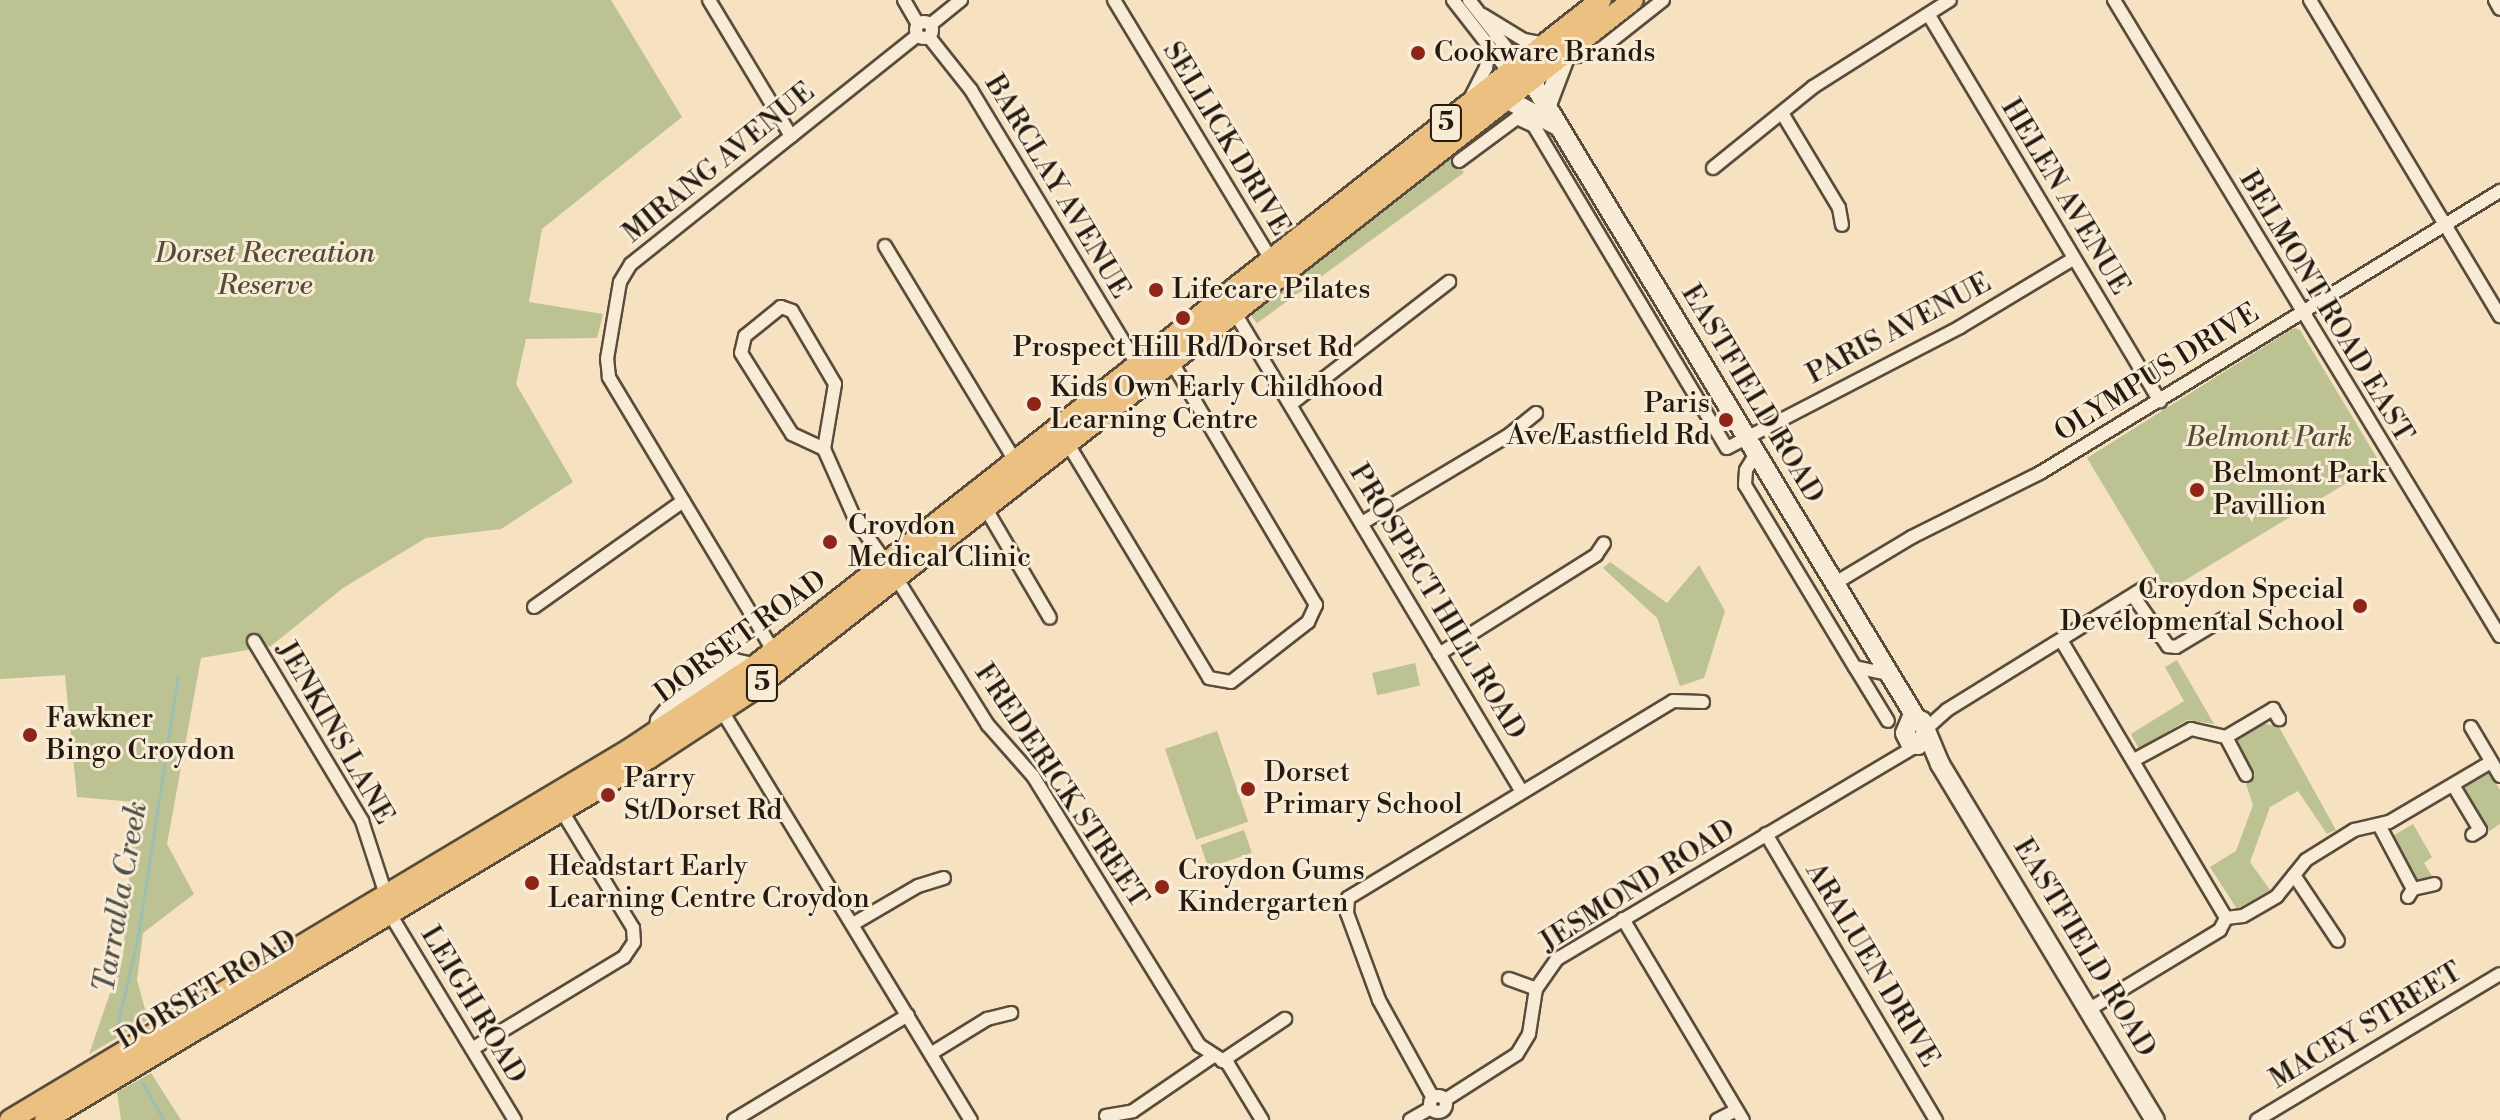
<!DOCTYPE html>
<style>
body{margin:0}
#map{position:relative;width:2500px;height:1120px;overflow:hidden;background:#f6e1c1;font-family:"Libre Bodoni",serif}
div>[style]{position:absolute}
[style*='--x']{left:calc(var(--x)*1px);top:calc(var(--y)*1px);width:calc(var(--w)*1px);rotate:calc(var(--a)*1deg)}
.green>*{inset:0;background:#bdc292;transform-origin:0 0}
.stream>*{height:3px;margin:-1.5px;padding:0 1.5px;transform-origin:1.5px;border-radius:1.5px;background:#9dbeb2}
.roads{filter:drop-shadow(2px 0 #594c3c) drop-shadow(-2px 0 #594c3c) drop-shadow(0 2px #594c3c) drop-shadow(0 -2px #594c3c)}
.street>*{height:12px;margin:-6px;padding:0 6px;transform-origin:6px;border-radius:6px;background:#f9ecd7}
.street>.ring{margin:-6px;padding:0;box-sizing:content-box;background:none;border:12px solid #f9ecd7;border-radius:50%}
.secondary>*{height:18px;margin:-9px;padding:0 9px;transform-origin:9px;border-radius:9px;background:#f9ecd7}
.primary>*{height:20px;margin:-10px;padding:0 10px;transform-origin:10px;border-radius:10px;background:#ebc080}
.dots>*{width:22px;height:22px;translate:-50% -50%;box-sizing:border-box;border:4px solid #f9ecd7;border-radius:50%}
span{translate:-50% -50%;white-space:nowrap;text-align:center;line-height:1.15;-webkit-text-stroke:6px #f9ecd7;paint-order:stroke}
.shield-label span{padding:2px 6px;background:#f9ecd7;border:2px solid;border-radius:6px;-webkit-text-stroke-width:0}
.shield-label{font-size:26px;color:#251a10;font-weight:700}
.poi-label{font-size:28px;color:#251a10}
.left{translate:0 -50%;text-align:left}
.right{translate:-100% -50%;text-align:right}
.street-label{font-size:28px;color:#251a10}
.park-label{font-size:28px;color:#534c37;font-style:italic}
.water-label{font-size:30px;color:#4f5349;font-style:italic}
</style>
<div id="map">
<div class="green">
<div style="clip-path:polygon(0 0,611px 0,682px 117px,542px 229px,529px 302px,603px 314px,597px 338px,526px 339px,516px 384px,573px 482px,501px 529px,426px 538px,343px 588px,271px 646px,201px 658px,167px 844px,194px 894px,143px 933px,137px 980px,148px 1020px,89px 1054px,123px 956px,135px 802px,77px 797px,65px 675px,0 679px)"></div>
<div style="left:1451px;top:155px;width:22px;height:256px;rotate:54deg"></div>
<div style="clip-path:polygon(2294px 328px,2300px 330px,2380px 463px,2167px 591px,2087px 458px)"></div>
<div style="clip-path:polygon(1610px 562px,1667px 603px,1699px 565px,1725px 611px,1704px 678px,1680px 686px,1657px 618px,1603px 568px)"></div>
<div style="clip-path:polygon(2177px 660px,2214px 724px,2187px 720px,2139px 749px,2131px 734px,2184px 701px,2165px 667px)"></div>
<div style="left:1415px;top:663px;width:23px;height:44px;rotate:77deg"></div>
<div style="clip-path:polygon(2262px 723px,2279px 727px,2336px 830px,2327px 834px,2298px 791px,2270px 807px,2250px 862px,2270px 890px,2237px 909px,2210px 867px,2236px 851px,2253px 805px,2245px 781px,2255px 775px,2236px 740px)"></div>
<div style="left:1217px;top:731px;width:96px;height:55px;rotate:71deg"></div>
<div style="clip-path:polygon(2488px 771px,2500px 790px,2500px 824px,2488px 832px,2461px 787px)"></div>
<div style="clip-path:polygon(2413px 824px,2432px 857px,2424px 863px,2433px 878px,2415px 883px,2389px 838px)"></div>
<div style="left:1244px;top:830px;width:24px;height:46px;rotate:71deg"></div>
<div style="clip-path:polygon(151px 1073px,181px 1120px,121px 1120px,117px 1092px)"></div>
</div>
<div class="stream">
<div style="--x:116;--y:1030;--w:97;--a:-76.8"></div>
<div style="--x:138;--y:936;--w:263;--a:-81.3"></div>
<div style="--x:142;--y:1083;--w:43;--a:59.3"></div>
</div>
<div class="roads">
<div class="street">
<div style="--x:709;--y:0;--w:159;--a:58.9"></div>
<div style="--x:904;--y:0;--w:28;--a:60"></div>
<div style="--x:1114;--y:0;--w:305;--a:58.8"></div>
<div style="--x:1453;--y:0;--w:91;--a:52.1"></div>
<div style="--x:1469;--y:0;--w:81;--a:52"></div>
<div style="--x:2114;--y:0;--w:744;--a:58.75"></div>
<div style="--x:2310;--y:0;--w:369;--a:59"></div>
<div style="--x:2495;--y:0;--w:10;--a:61"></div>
<div style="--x:1483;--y:15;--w:48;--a:31.4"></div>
<div style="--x:1524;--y:40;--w:21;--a:11"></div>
<div style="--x:1930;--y:17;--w:448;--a:59.1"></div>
<div class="ring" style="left:916px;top:22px;width:4px;height:4px"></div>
<div style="--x:930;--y:25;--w:40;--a:-39"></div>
<div style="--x:929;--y:37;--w:68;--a:51.6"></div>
<div style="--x:971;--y:90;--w:323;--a:58.8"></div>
<div style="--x:1569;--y:50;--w:11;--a:34"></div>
<div style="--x:1578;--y:56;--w:24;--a:-17"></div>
<div style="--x:1601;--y:49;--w:79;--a:-38.3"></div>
<div style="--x:1471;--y:97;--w:33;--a:-63"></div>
<div style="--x:1486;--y:68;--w:20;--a:-81"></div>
<div style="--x:1782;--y:113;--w:111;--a:59"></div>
<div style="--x:1839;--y:208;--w:17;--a:80"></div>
<div style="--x:1459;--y:161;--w:72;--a:-36.6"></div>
<div style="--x:1517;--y:118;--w:19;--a:25"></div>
<div style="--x:1534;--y:126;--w:375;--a:59.1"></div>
<div style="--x:1727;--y:448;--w:263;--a:-27.4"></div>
<div style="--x:1960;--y:327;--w:132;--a:-31"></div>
<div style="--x:1713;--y:168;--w:129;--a:-39"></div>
<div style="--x:1813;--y:87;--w:162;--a:-32.4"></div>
<div style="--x:885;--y:246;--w:253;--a:58.8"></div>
<div style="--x:1235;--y:313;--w:558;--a:59.07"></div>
<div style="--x:1291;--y:404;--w:200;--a:-37.7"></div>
<div style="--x:1068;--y:444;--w:273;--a:58.9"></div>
<div style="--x:1209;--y:678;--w:22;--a:10"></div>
<div style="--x:1231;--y:682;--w:98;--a:-37.9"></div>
<div style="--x:1308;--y:622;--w:19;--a:-65"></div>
<div style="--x:1316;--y:605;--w:282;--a:-120.7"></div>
<div style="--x:824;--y:449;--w:66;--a:-80.4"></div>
<div style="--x:835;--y:384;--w:85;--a:-120.5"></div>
<div style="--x:792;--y:311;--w:12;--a:-160"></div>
<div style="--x:781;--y:307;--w:46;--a:141.1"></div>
<div style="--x:745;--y:336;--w:17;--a:103"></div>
<div style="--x:741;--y:353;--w:96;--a:57.8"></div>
<div style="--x:792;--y:434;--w:35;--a:25"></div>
<div style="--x:824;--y:449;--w:77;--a:66.1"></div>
<div style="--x:855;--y:519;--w:55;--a:54.6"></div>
<div style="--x:1755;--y:455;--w:17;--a:121"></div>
<div style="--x:1746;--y:470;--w:15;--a:94"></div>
<div style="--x:1745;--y:485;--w:213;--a:58.9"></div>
<div style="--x:1855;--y:667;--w:33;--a:12"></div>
<div style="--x:986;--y:509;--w:126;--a:59.6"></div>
<div style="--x:1362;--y:523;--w:171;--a:-30.9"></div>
<div style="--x:1509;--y:435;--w:35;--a:-39"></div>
<div style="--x:897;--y:579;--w:172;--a:58.1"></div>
<div style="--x:988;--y:725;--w:68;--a:48.6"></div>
<div style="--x:1033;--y:776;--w:316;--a:58.3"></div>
<div style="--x:1199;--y:1045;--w:35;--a:33"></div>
<div style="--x:1228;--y:1064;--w:66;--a:58.7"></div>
<div style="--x:1832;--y:585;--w:93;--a:-31"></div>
<div style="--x:1912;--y:537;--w:143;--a:-26.6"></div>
<div style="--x:2040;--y:473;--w:540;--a:-31.51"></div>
<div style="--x:2134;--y:597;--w:60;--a:55.2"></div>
<div style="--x:2168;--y:646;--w:8;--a:7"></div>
<div style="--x:2176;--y:647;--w:55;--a:-30.8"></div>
<div style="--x:534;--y:607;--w:183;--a:-35.4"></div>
<div style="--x:2061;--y:640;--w:323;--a:59.3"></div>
<div style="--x:2226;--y:918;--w:13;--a:117"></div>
<div style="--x:2220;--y:930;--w:154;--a:148.8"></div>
<div style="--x:254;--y:641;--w:210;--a:59"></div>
<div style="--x:362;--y:821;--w:78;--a:72"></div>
<div style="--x:774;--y:652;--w:321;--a:-121"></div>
<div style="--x:609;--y:377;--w:18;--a:-96"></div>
<div style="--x:607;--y:359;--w:78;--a:-80.4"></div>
<div style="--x:620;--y:282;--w:21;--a:-59"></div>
<div style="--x:631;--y:264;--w:366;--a:-38.6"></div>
<div style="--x:1439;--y:654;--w:186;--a:-32.2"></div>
<div style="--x:1596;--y:555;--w:14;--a:-56"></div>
<div style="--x:1855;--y:667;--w:63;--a:58.6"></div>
<div style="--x:722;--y:711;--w:479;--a:58.7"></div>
<div style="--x:2471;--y:727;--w:57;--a:59.4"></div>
<div style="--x:1926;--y:729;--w:28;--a:-42"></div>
<div style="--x:1947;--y:710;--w:232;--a:-31.8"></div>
<div style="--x:655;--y:733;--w:13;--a:-81"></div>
<div style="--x:657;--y:720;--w:19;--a:-51"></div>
<div style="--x:669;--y:705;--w:80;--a:-34.3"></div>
<div style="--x:735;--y:660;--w:22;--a:13"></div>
<div style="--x:2226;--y:737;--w:43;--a:62.2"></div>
<div style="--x:2134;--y:760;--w:65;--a:-28.5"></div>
<div style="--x:2191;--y:729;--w:36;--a:13"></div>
<div style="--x:2226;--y:737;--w:55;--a:-30.8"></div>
<div style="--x:2273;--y:709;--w:12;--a:59"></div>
<div style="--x:2453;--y:785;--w:52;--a:59"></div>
<div style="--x:2480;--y:830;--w:9;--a:148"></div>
<div style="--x:2379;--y:825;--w:72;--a:62"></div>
<div style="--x:1766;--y:834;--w:333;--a:59.3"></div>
<div style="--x:2294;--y:875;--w:79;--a:56.3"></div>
<div style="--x:2408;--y:897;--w:9;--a:-58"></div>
<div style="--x:2413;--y:889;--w:22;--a:-13"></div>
<div style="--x:390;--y:914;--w:241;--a:58.8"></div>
<div style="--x:2226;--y:918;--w:17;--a:-7"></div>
<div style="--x:2243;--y:916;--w:39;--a:-30"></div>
<div style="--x:2277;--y:896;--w:46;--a:-51.1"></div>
<div style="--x:2306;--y:860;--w:57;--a:-32"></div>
<div style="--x:2354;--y:830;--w:36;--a:-13"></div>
<div style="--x:2389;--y:822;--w:118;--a:-30.5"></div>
<div style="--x:1623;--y:919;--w:234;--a:59.2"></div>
<div style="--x:853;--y:924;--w:75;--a:-30.3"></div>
<div style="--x:918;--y:886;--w:27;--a:-17"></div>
<div style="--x:1509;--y:979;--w:29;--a:20"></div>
<div style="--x:472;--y:1049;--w:178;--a:-31.2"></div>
<div style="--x:624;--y:957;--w:18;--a:-56"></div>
<div style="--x:634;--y:942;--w:14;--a:-94"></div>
<div style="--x:633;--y:928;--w:137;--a:-121.3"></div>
<div style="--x:932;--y:1053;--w:65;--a:-31.7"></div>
<div style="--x:987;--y:1019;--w:25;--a:-14"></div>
<div style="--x:1222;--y:1061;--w:76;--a:-33.7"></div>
<div class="ring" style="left:1430px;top:1096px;width:4px;height:4px"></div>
<div style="--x:1433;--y:1098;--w:112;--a:-118.9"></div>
<div style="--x:1379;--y:1000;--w:93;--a:-110.2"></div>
<div style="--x:1347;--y:913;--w:15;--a:-86"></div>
<div style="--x:1348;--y:898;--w:380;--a:-31.2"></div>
<div style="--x:1673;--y:701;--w:30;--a:2"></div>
<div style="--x:1445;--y:1100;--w:85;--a:-32.6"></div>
<div style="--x:1517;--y:1054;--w:23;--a:-59"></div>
<div style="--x:1529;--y:1034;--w:46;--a:-81.2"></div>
<div style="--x:1536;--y:989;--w:37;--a:-55"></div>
<div style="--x:1557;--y:959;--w:417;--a:-30.7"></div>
<div style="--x:1106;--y:1116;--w:27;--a:-10"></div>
<div style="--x:1133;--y:1111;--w:96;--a:-34.4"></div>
<div style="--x:734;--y:1120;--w:203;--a:-31.1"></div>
<div style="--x:1410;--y:1120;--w:24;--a:-30"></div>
<div style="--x:1717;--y:1120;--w:22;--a:-27"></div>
<div style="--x:2257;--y:1120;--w:283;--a:-31"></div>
</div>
<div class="secondary">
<div style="--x:1531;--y:80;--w:745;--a:58.89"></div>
<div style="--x:1508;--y:100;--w:54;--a:27.5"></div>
<div style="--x:1548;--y:102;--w:53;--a:-69.2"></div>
<div style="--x:1925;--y:735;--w:12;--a:125"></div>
<div style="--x:1918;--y:745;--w:8;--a:-166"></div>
<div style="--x:1910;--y:743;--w:11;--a:-117"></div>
<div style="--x:1905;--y:733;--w:15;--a:-67"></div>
<div style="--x:1911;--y:719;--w:11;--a:10"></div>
<div style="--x:1922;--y:721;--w:47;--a:67.3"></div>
<div style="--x:1940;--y:764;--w:416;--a:58.9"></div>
</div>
<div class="primary">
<div style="--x:10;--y:1120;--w:723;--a:-30.9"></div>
<div style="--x:630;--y:749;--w:151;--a:-33.7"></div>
<div style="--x:756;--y:665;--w:1075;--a:-38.2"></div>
<div style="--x:45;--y:1120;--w:706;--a:-30.92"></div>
<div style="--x:651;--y:757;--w:122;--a:-33.3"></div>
<div style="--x:753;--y:690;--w:1118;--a:-38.1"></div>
</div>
</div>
<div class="dots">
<div style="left:1418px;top:53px;background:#8f2418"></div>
<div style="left:1156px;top:290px;background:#8f2418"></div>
<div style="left:1183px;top:318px;background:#8f2418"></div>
<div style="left:1034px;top:404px;background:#8f2418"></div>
<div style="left:1726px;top:420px;background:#8f2418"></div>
<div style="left:2197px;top:490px;background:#8f2418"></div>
<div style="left:830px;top:542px;background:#8f2418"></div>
<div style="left:2360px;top:606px;background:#8f2418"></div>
<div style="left:30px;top:735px;background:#8f2418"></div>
<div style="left:1248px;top:789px;background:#8f2418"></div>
<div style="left:608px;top:795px;background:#8f2418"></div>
<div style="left:532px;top:883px;background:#8f2418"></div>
<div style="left:1162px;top:887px;background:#8f2418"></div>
</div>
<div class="shield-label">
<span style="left:1446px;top:123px">5</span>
<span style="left:762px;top:683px">5</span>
</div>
<div class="poi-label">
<span class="left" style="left:1434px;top:53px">Cookware Brands</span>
<span class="left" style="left:1172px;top:290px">Lifecare Pilates</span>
<span style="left:1183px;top:348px">Prospect Hill Rd/Dorset Rd</span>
<span class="left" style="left:1050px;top:404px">Kids Own Early Childhood<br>Learning Centre</span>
<span class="right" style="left:1710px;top:420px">Paris<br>Ave/Eastfield Rd</span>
<span class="left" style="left:2213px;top:490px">Belmont Park<br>Pavillion</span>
<span class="left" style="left:848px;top:542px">Croydon<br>Medical Clinic</span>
<span class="right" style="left:2344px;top:606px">Croydon Special<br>Developmental School</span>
<span class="left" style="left:46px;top:735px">Fawkner<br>Bingo Croydon</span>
<span class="left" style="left:1264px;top:789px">Dorset<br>Primary School</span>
<span class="left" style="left:624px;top:795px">Parry<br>St/Dorset Rd</span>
<span class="left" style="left:548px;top:883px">Headstart Early<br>Learning Centre Croydon</span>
<span class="left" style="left:1178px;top:887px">Croydon Gums<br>Kindergarten</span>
</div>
<div class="street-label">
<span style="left:1226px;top:139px;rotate:59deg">SELLICK DRIVE</span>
<span style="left:719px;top:163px;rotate:-39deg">MIRANG AVENUE</span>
<span style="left:1057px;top:187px;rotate:59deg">BARCLAY AVENUE</span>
<span style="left:2065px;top:197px;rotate:59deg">HELEN AVENUE</span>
<span style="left:2326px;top:307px;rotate:59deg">BELMONT ROAD EAST</span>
<span style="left:1899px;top:329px;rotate:-28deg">PARIS AVENUE</span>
<span style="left:2157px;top:373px;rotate:-32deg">OLYMPUS DRIVE</span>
<span style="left:1752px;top:394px;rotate:59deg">EASTFIELD ROAD</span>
<span style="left:1437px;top:602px;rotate:59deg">PROSPECT HILL ROAD</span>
<span style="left:741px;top:637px;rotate:-36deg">DORSET ROAD</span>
<span style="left:335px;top:733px;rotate:60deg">JENKINS LANE</span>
<span style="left:1061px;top:786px;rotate:56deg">FREDERICK STREET</span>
<span style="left:1638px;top:886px;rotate:-32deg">JESMOND ROAD</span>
<span style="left:2084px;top:948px;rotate:59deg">EASTFIELD ROAD</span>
<span style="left:1872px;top:965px;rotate:59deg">ARALUEN DRIVE</span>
<span style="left:207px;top:990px;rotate:-31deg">DORSET ROAD</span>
<span style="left:473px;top:1005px;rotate:59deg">LEIGH ROAD</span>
<span style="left:2366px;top:1026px;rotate:-31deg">MACEY STREET</span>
</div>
<div class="park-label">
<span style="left:265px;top:270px">Dorset Recreation<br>Reserve</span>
<span style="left:2269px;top:438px">Belmont Park</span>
</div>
<div class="water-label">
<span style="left:121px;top:897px;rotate:-80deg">Tarralla Creek</span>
</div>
</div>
